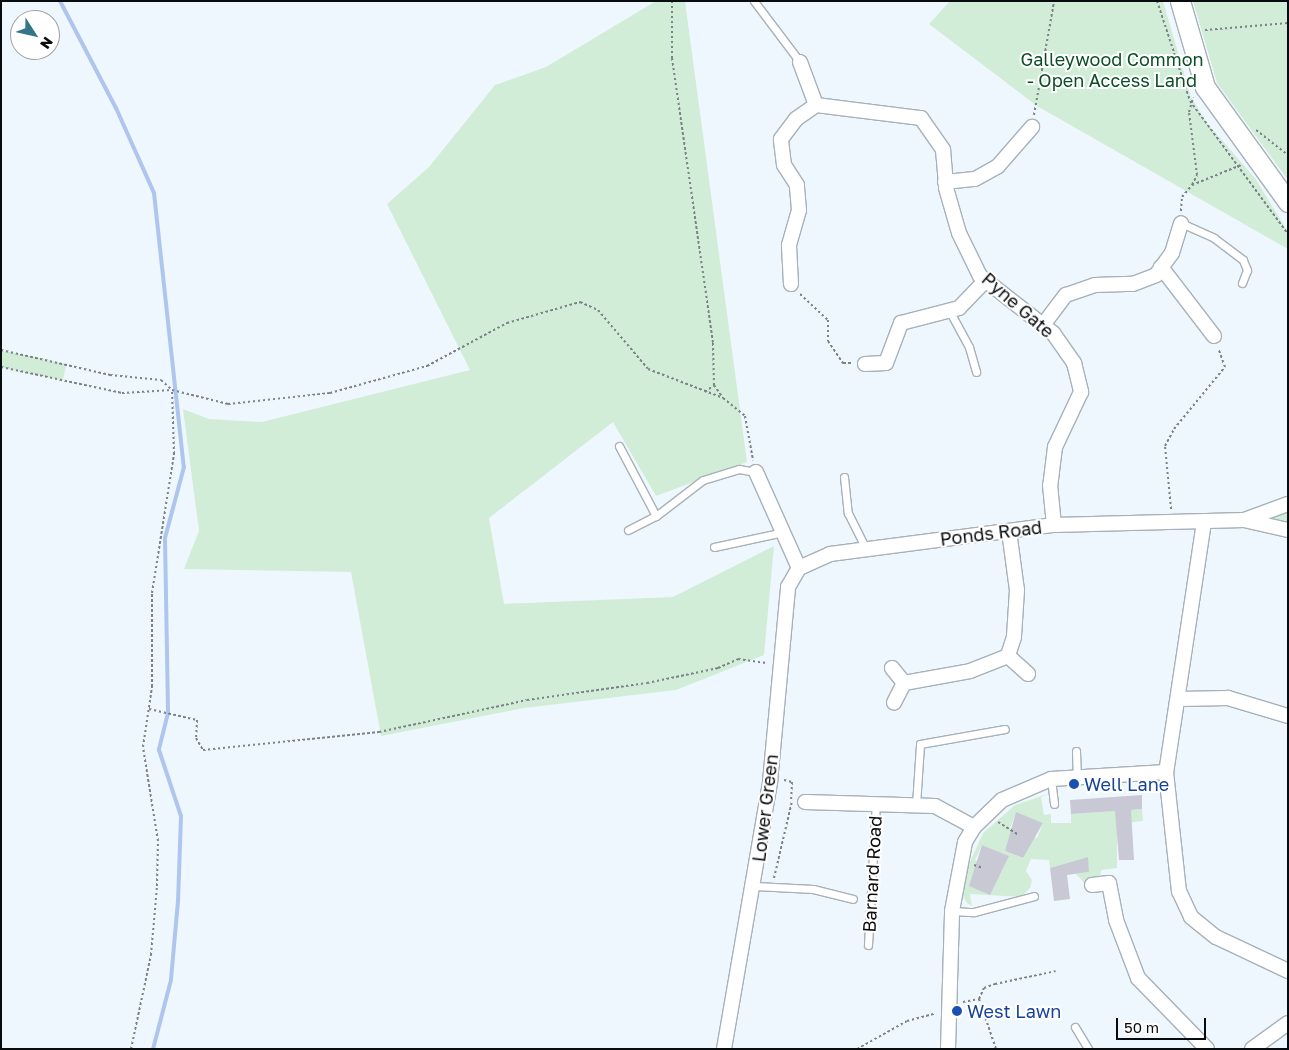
<!DOCTYPE html>
<style>
body{margin:0}
#map{position:relative;width:1289px;height:1050px;overflow:hidden;background:#eff7fe;font-family:"Golos Text",sans-serif}
div>[style]{position:absolute}
[style*='--x']{left:calc(var(--x)*1px);top:calc(var(--y)*1px);width:calc(var(--w)*1px);rotate:calc(var(--a)*1deg)}
.green>*{inset:0;background:#d2edd7;transform-origin:0 0}
.stream>*{height:4px;margin:-2px;padding:0 2px;transform-origin:2px;border-radius:2px;background:#aec5ee}
.building>*{inset:0;background:#c9c9d5}
.path>*{height:2px;margin-top:-1px;transform-origin:0;background:repeating-linear-gradient(90deg,#7c8287 0 2.5px,transparent 0 5px)}
.roads{filter:drop-shadow(1px 0 #a7b1b9) drop-shadow(-1px 0 #a7b1b9) drop-shadow(0 1px #a7b1b9) drop-shadow(0 -1px #a7b1b9)}
.service>*{height:7px;margin:-3.5px;padding:0 3.5px;transform-origin:3.5px;border-radius:3.5px;background:#fff}
.minor>*{height:14px;margin:-7px;padding:0 7px;transform-origin:7px;border-radius:7px;background:#fff}
.secondary>*{height:19px;margin:-9.5px;padding:0 9.5px;transform-origin:9.5px;border-radius:9.5px;background:#fff}
.dots>*{width:14px;height:14px;translate:-50% -50%;box-sizing:border-box;border:2px solid #fff;border-radius:50%}
span{translate:-50% -50%;white-space:nowrap;text-align:center;line-height:1.15;-webkit-text-stroke:4px #fff;paint-order:stroke}
.park-label{font-size:18px;color:#0c4e26}
.street-label{font-size:18px;color:#090c0f}
.transit-label{font-size:18px;color:#164399}
.left{translate:0 -50%;text-align:left}
.frame{position:absolute;inset:0;border:2px solid #090c0f;pointer-events:none}
.north{position:absolute;left:10px;top:10px;width:50px;height:50px;box-sizing:border-box;background:#fff;border:1px solid #9d9e9f;border-radius:50%;rotate:125deg;font-size:14px;font-weight:700;line-height:20px;text-align:center;color:#090c0f}
.north::after{content:'';display:block;margin:auto;width:18px;height:22px;background:#347588;clip-path:polygon(50% 0,100% 100%,50% 72%,0 100%)}
.scale{position:absolute;left:1116px;top:1018px;width:90px;height:22px;box-sizing:border-box;border:2px solid #090c0f;border-top:0;padding-left:6px;font-size:15px;line-height:18px;white-space:nowrap;color:#090c0f;-webkit-text-stroke:4px #fff;paint-order:stroke}
</style>
<div id="map">
<div class="green">
<div style="clip-path:polygon(656px 1px,685px 1px,747px 462px,656px 496px,613px 422px,489px 518px,504px 604px,673px 597px,774px 546px,764px 655px,676px 690px,524px 708px,381px 736px,351px 572px,184px 569px,199px 531px,183px 409px,209px 419px,262px 422px,470px 370px,387px 204px,429px 167px,495px 85px,546px 67px)"></div>
<div style="clip-path:polygon(950px 1px,1163px 1px,1191px 97px,1207px 123px,1255px 178px,1288px 232px,1288px 249px,1037px 106px,929px 24px)"></div>
<div style="clip-path:polygon(1193px 1px,1288px 1px,1288px 180px,1217px 83px)"></div>
<div style="left:1px;top:350px;width:67px;height:17px;rotate:12deg"></div>
<div style="clip-path:polygon(1288px 510px,1288px 528px,1272px 523px,1275px 513px)"></div>
<div style="clip-path:polygon(evenodd,1053px 792px,1041px 797px,1044px 815px,1051px 814px,1051px 823px,1071px 823px,1071px 814px,1142px 809px,1143px 821px,1117px 824px,1117px 868px,1101px 870px,1100px 878px,1087px 886px,1076px 874px,1089px 872px,1087px 858px,1050px 868px,1049px 860px,1031px 859px,1026px 871px,1032px 880px,1030px 888px,1021px 897px,970px 894px,972px 906px,967px 903px,961px 893px,966px 871px,983px 833px,1015px 805px,1053px 792px,1016px 813px,1043px 823px,1037px 838px,1028px 835px,1023px 858px,1005px 851px,1011px 835px,1020px 832px,1010px 828px,1016px 813px,1053px 792px,982px 845px,1008px 856px,1002px 871px,975px 860px,982px 845px)"></div>
</div>
<div class="stream">
<div style="--x:60;--y:1;--w:121;--a:62.4"></div>
<div style="--x:116;--y:108;--w:93;--a:65.9"></div>
<div style="--x:154;--y:193;--w:276;--a:83.8"></div>
<div style="--x:184;--y:467;--w:73;--a:105"></div>
<div style="--x:165;--y:538;--w:175;--a:89"></div>
<div style="--x:168;--y:713;--w:38;--a:104"></div>
<div style="--x:159;--y:750;--w:70;--a:71.6"></div>
<div style="--x:181;--y:816;--w:85;--a:92"></div>
<div style="--x:178;--y:901;--w:79;--a:95.1"></div>
<div style="--x:171;--y:980;--w:71;--a:104.6"></div>
</div>
<div class="building">
<div style="clip-path:polygon(1142px 795px,1142px 809px,1131px 810px,1134px 860px,1119px 860px,1115px 811px,1071px 814px,1070px 800px)"></div>
<div style="clip-path:polygon(1016px 812px,1043px 823px,1023px 858px,1005px 851px)"></div>
<div style="clip-path:polygon(982px 845px,1009px 856px,990px 895px,969px 886px)"></div>
<div style="clip-path:polygon(1088px 857px,1089px 872px,1067px 875px,1070px 899px,1054px 901px,1050px 868px)"></div>
</div>
<div class="path">
<div style="--x:672;--y:1;--w:57;--a:90"></div>
<div style="--x:672;--y:58;--w:288;--a:81.8"></div>
<div style="--x:713;--y:343;--w:42;--a:88.6"></div>
<div style="--x:714;--y:385;--w:16;--a:55"></div>
<div style="--x:1157;--y:1;--w:105;--a:71.7"></div>
<div style="--x:1190;--y:101;--w:165;--a:53.6"></div>
<div style="--x:1205;--y:30;--w:83;--a:-4.8"></div>
<div style="--x:1034;--y:115;--w:116;--a:-80"></div>
<div style="--x:1256;--y:130;--w:41;--a:38"></div>
<div style="--x:1192;--y:185;--w:11;--a:-63"></div>
<div style="--x:1197;--y:175;--w:64;--a:-97.2"></div>
<div style="--x:1189;--y:112;--w:15;--a:-74"></div>
<div style="--x:1181;--y:211;--w:14;--a:-86"></div>
<div style="--x:1182;--y:197;--w:16;--a:-50"></div>
<div style="--x:1192;--y:185;--w:53;--a:-22.2"></div>
<div style="--x:800;--y:294;--w:38;--a:43"></div>
<div style="--x:828;--y:320;--w:21;--a:90"></div>
<div style="--x:828;--y:341;--w:27;--a:56"></div>
<div style="--x:843;--y:363;--w:10;--a:0"></div>
<div style="--x:1;--y:350;--w:112;--a:12.9"></div>
<div style="--x:110;--y:375;--w:51;--a:5.6"></div>
<div style="--x:161;--y:380;--w:15;--a:42"></div>
<div style="--x:1;--y:367;--w:124;--a:12.1"></div>
<div style="--x:122;--y:393;--w:50;--a:-3.4"></div>
<div style="--x:705;--y:392;--w:11;--a:-38"></div>
<div style="--x:1171;--y:509;--w:63;--a:-95.4"></div>
<div style="--x:1165;--y:446;--w:19;--a:-62"></div>
<div style="--x:1174;--y:429;--w:80;--a:-50.6"></div>
<div style="--x:1225;--y:367;--w:20;--a:-110"></div>
<div style="--x:149;--y:709;--w:49;--a:12.9"></div>
<div style="--x:197;--y:720;--w:18;--a:93"></div>
<div style="--x:196;--y:738;--w:14;--a:60"></div>
<div style="--x:203;--y:750;--w:177;--a:-5.8"></div>
<div style="--x:379;--y:732;--w:151;--a:-12.2"></div>
<div style="--x:527;--y:700;--w:121;--a:-8.1"></div>
<div style="--x:647;--y:683;--w:73;--a:-11.9"></div>
<div style="--x:718;--y:668;--w:22;--a:-24"></div>
<div style="--x:738;--y:659;--w:29;--a:8"></div>
<div style="--x:784;--y:780;--w:8;--a:14"></div>
<div style="--x:792;--y:782;--w:18;--a:93"></div>
<div style="--x:998;--y:822;--w:25;--a:32"></div>
<div style="--x:974;--y:865;--w:9;--a:18"></div>
<div style="--x:774;--y:878;--w:79;--a:-76.8"></div>
<div style="--x:979;--y:999;--w:53;--a:71.2"></div>
<div style="--x:963;--y:1002;--w:16;--a:-11"></div>
<div style="--x:979;--y:999;--w:12;--a:-66"></div>
<div style="--x:984;--y:988;--w:12;--a:-20"></div>
<div style="--x:995;--y:984;--w:62;--a:-12"></div>
<div style="--x:131;--y:1049;--w:96;--a:-78"></div>
<div style="--x:151;--y:955;--w:69;--a:-85"></div>
<div style="--x:157;--y:886;--w:45;--a:-88.7"></div>
<div style="--x:158;--y:841;--w:95;--a:-99.1"></div>
<div style="--x:143;--y:747;--w:61;--a:-81.5"></div>
<div style="--x:152;--y:687;--w:94;--a:-90"></div>
<div style="--x:152;--y:593;--w:141;--a:-81"></div>
<div style="--x:174;--y:454;--w:64;--a:-91.8"></div>
<div style="--x:172;--y:390;--w:58;--a:14"></div>
<div style="--x:228;--y:404;--w:103;--a:-6.2"></div>
<div style="--x:330;--y:393;--w:101;--a:-15.6"></div>
<div style="--x:427;--y:366;--w:91;--a:-28.3"></div>
<div style="--x:507;--y:323;--w:76;--a:-16"></div>
<div style="--x:580;--y:302;--w:20;--a:24"></div>
<div style="--x:598;--y:310;--w:77;--a:49.7"></div>
<div style="--x:648;--y:369;--w:80;--a:21.1"></div>
<div style="--x:723;--y:398;--w:28;--a:39"></div>
<div style="--x:745;--y:416;--w:45;--a:79.7"></div>
<div style="--x:857;--y:1049;--w:57;--a:-29.2"></div>
<div style="--x:907;--y:1021;--w:30;--a:-15"></div>
</div>
<div class="roads">
<div class="service">
<div style="--x:754;--y:1;--w:76;--a:53"></div>
<div style="--x:1181;--y:223;--w:36;--a:24"></div>
<div style="--x:1214;--y:238;--w:36;--a:37"></div>
<div style="--x:1243;--y:260;--w:11;--a:68"></div>
<div style="--x:1247;--y:270;--w:14;--a:111"></div>
<div style="--x:949;--y:310;--w:42;--a:61.6"></div>
<div style="--x:969;--y:347;--w:26;--a:74"></div>
<div style="--x:619;--y:446;--w:79;--a:62.1"></div>
<div style="--x:656;--y:516;--w:59;--a:-37.5"></div>
<div style="--x:703;--y:480;--w:38;--a:-17"></div>
<div style="--x:739;--y:469;--w:17;--a:10"></div>
<div style="--x:844;--y:477;--w:36;--a:84"></div>
<div style="--x:848;--y:513;--w:40;--a:63.4"></div>
<div style="--x:628;--y:530;--w:31;--a:-27"></div>
<div style="--x:714;--y:547;--w:72;--a:-12.1"></div>
<div style="--x:1076;--y:751;--w:26;--a:88"></div>
<div style="--x:1051;--y:779;--w:25;--a:83"></div>
<div style="--x:916;--y:805;--w:61;--a:-86.2"></div>
<div style="--x:920;--y:744;--w:86;--a:-10"></div>
<div style="--x:755;--y:886;--w:58;--a:3"></div>
<div style="--x:813;--y:889;--w:41;--a:14"></div>
<div style="--x:952;--y:911;--w:22;--a:3"></div>
<div style="--x:974;--y:912;--w:62;--a:-14.9"></div>
<div style="--x:868;--y:945;--w:141;--a:-86.8"></div>
<div style="--x:1075;--y:1027;--w:26;--a:59"></div>
</div>
<div class="minor">
<div style="--x:800;--y:62;--w:46;--a:69.6"></div>
<div style="--x:816;--y:105;--w:106;--a:7.1"></div>
<div style="--x:921;--y:118;--w:39;--a:55"></div>
<div style="--x:943;--y:150;--w:38;--a:85"></div>
<div style="--x:946;--y:188;--w:47;--a:73.9"></div>
<div style="--x:959;--y:233;--w:48;--a:64"></div>
<div style="--x:980;--y:276;--w:93;--a:38"></div>
<div style="--x:1053;--y:333;--w:37;--a:55"></div>
<div style="--x:1074;--y:363;--w:30;--a:76"></div>
<div style="--x:1081;--y:392;--w:61;--a:115.3"></div>
<div style="--x:1055;--y:447;--w:38;--a:97"></div>
<div style="--x:1050;--y:485;--w:40;--a:84.3"></div>
<div style="--x:945;--y:182;--w:30;--a:-6"></div>
<div style="--x:975;--y:179;--w:26;--a:-29"></div>
<div style="--x:998;--y:166;--w:52;--a:-48.9"></div>
<div style="--x:1161;--y:267;--w:87;--a:52.5"></div>
<div style="--x:791;--y:284;--w:39;--a:-93"></div>
<div style="--x:789;--y:245;--w:36;--a:-74"></div>
<div style="--x:799;--y:210;--w:25;--a:-95"></div>
<div style="--x:797;--y:185;--w:24;--a:-123"></div>
<div style="--x:784;--y:165;--w:26;--a:-97"></div>
<div style="--x:781;--y:139;--w:25;--a:-53"></div>
<div style="--x:796;--y:119;--w:24;--a:-35"></div>
<div style="--x:1043;--y:325;--w:38;--a:-53"></div>
<div style="--x:1066;--y:295;--w:31;--a:-19"></div>
<div style="--x:1095;--y:285;--w:38;--a:-2"></div>
<div style="--x:1133;--y:284;--w:25;--a:-21"></div>
<div style="--x:1156;--y:275;--w:27;--a:-54"></div>
<div style="--x:1172;--y:253;--w:31;--a:-73"></div>
<div style="--x:865;--y:364;--w:21;--a:-3"></div>
<div style="--x:886;--y:363;--w:43;--a:-69.4"></div>
<div style="--x:901;--y:323;--w:60;--a:-14.5"></div>
<div style="--x:959;--y:308;--w:39;--a:-46"></div>
<div style="--x:756;--y:472;--w:105;--a:65.9"></div>
<div style="--x:799;--y:568;--w:34;--a:-24"></div>
<div style="--x:830;--y:554;--w:226;--a:-7.4"></div>
<div style="--x:1054;--y:525;--w:190;--a:-1.5"></div>
<div style="--x:1244;--y:520;--w:47;--a:-20"></div>
<div style="--x:1244;--y:520;--w:45;--a:12.8"></div>
<div style="--x:1204;--y:522;--w:253;--a:98.6"></div>
<div style="--x:1166;--y:772;--w:120;--a:83.8"></div>
<div style="--x:1179;--y:891;--w:29;--a:65"></div>
<div style="--x:1191;--y:917;--w:32;--a:39"></div>
<div style="--x:1216;--y:937;--w:80;--a:25.3"></div>
<div style="--x:1009;--y:531;--w:60;--a:82.3"></div>
<div style="--x:1017;--y:590;--w:47;--a:93.7"></div>
<div style="--x:1014;--y:637;--w:20;--a:108"></div>
<div style="--x:1008;--y:656;--w:27;--a:42"></div>
<div style="--x:892;--y:668;--w:19;--a:51"></div>
<div style="--x:904;--y:683;--w:22;--a:117"></div>
<div style="--x:904;--y:683;--w:67;--a:-10.3"></div>
<div style="--x:970;--y:671;--w:41;--a:-21.5"></div>
<div style="--x:1180;--y:699;--w:48;--a:-1.2"></div>
<div style="--x:1228;--y:698;--w:63;--a:16.7"></div>
<div style="--x:805;--y:802;--w:130;--a:1.8"></div>
<div style="--x:935;--y:806;--w:44;--a:28.3"></div>
<div style="--x:1092;--y:885;--w:17;--a:-7"></div>
<div style="--x:1109;--y:883;--w:38;--a:79"></div>
<div style="--x:1116;--y:920;--w:62;--a:69.2"></div>
<div style="--x:1138;--y:978;--w:99;--a:45.8"></div>
<div style="--x:724;--y:1049;--w:271;--a:-80.2"></div>
<div style="--x:770;--y:782;--w:196;--a:-84.7"></div>
<div style="--x:788;--y:587;--w:22;--a:-60"></div>
<div style="--x:948;--y:1049;--w:138;--a:-88.3"></div>
<div style="--x:952;--y:911;--w:70;--a:-79.3"></div>
<div style="--x:965;--y:842;--w:17;--a:-59"></div>
<div style="--x:974;--y:827;--w:39;--a:-44"></div>
<div style="--x:1002;--y:800;--w:53;--a:-23.2"></div>
<div style="--x:1051;--y:779;--w:115;--a:-3.5"></div>
<div style="--x:1252;--y:1049;--w:44;--a:-35.8"></div>
</div>
<div class="secondary">
<div style="--x:1180;--y:1;--w:90;--a:73.8"></div>
<div style="--x:1205;--y:87;--w:142;--a:54.2"></div>
</div>
</div>
<div class="dots">
<div style="left:1074px;top:784px;background:#1a4fb4"></div>
<div style="left:957px;top:1011px;background:#1a4fb4"></div>
</div>
<div class="park-label">
<span style="left:1112px;top:70px">Galleywood Common<br>- Open Access Land</span>
</div>
<div class="street-label">
<span style="left:1018px;top:305px;rotate:41deg">Pyne Gate</span>
<span style="left:991px;top:533px;rotate:-7deg">Ponds Road</span>
<span style="left:765px;top:808px;rotate:-83deg">Lower Green</span>
<span style="left:872px;top:874px;rotate:-87deg">Barnard Road</span>
</div>
<div class="transit-label">
<span class="left" style="left:1084px;top:784px">Well Lane</span>
<span class="left" style="left:967px;top:1011px">West Lawn</span>
</div>
<div class="frame"></div>
<div class="north">N</div>
<div class="scale">50 m</div>
</div>
